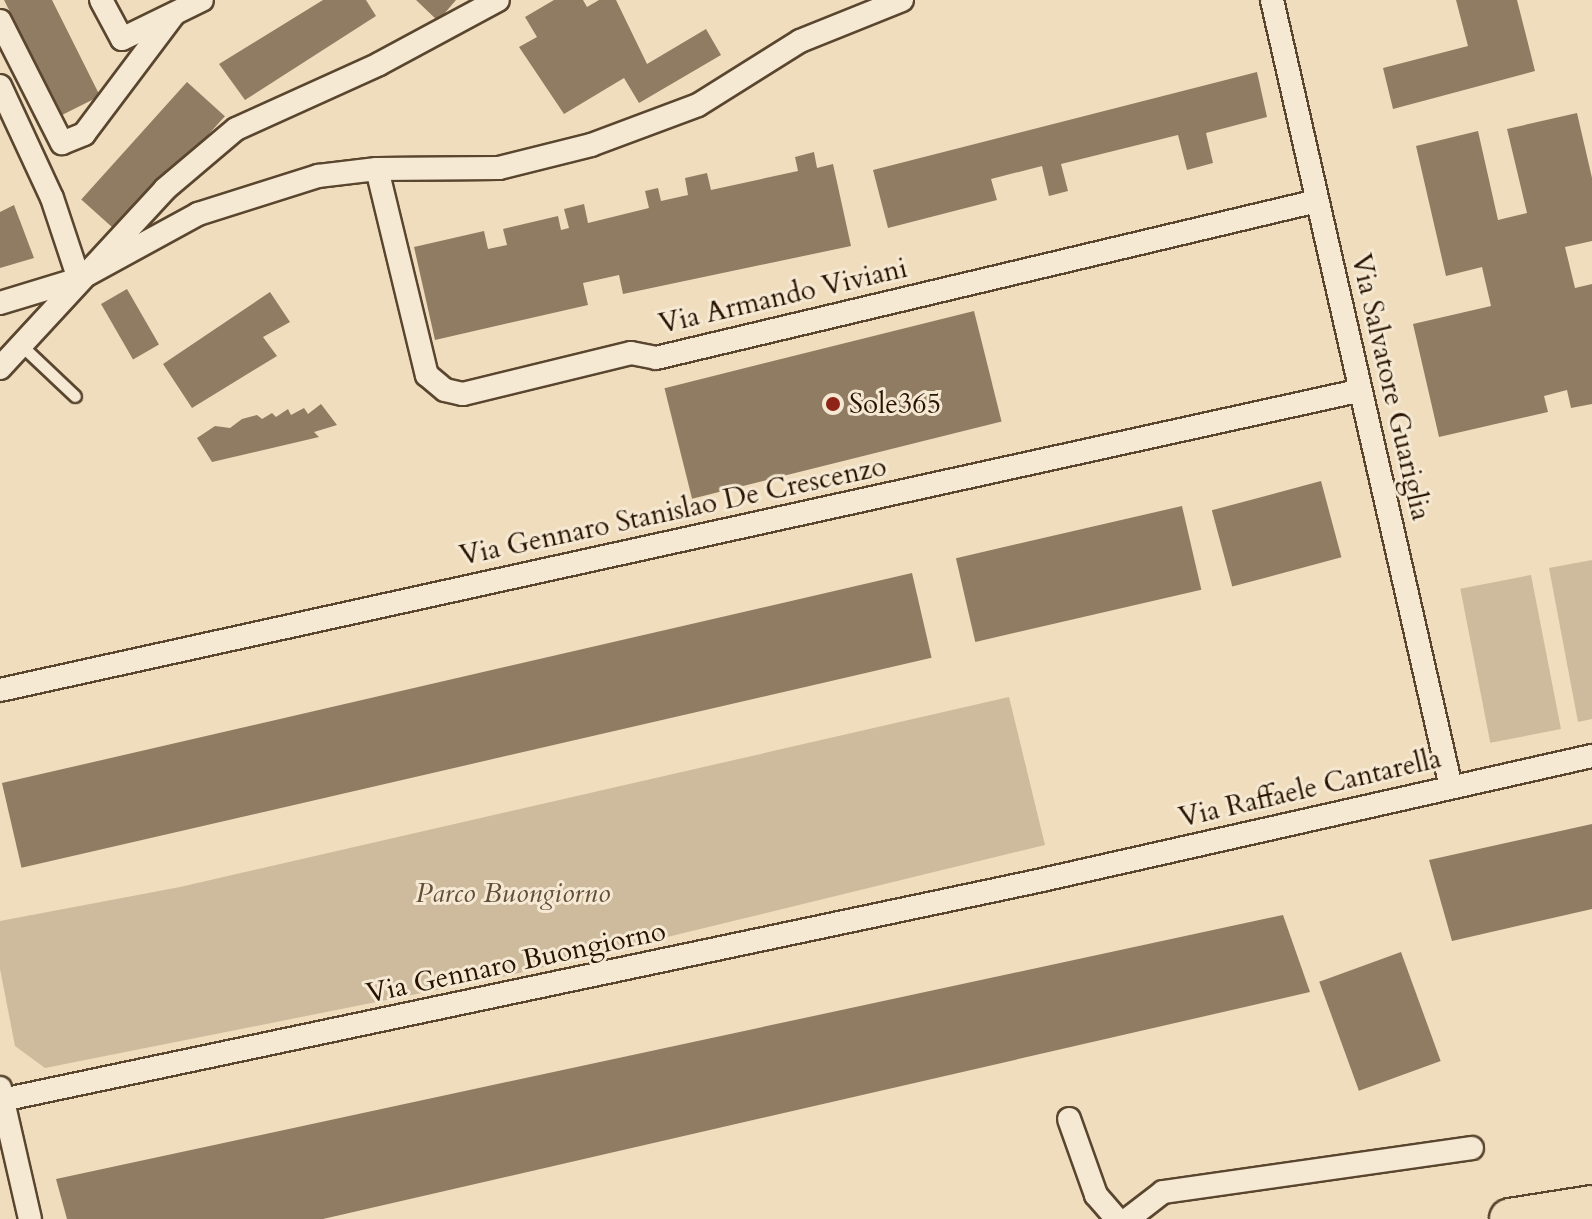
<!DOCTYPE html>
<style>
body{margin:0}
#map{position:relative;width:1592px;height:1219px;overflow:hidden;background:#f0ddbd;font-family:Cardo,serif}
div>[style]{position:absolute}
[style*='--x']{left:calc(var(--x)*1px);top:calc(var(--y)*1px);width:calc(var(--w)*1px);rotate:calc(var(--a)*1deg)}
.green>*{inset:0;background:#cebb9d;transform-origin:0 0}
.building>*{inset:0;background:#907c62;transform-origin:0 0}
.roads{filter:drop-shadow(2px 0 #5a462f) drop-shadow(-2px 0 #5a462f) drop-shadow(0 2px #5a462f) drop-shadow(0 -2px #5a462f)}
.lane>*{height:11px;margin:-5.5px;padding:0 5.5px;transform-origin:5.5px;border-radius:5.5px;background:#f5e9d4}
.street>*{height:22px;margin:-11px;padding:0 11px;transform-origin:11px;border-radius:11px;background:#f5e9d4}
.highway>*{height:40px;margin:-20px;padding:0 20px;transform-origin:20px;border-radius:20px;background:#f0ddbd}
.dots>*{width:22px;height:22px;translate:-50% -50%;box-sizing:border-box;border:4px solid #f5e9d4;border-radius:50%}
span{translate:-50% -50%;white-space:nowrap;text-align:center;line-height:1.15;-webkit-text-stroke:6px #f5e9d4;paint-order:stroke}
.street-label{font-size:28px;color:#281300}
.poi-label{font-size:28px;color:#281300}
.left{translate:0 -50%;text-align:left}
.park-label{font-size:28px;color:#624e37;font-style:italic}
</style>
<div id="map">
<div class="green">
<div style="clip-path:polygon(1592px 560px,1592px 719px,1578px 722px,1549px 568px)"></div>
<div style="left:1531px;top:575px;width:157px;height:72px;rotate:79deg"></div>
<div style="clip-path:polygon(1009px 697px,1045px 845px,507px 976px,45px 1068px,15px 1046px,0 969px,0 921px,180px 887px)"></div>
</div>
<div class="building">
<div style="clip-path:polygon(4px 0,52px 0,100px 96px,62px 115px)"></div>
<div style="clip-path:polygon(323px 0,366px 0,376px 16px,245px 100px,219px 64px)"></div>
<div style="clip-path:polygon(416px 0,456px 0,438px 21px)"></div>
<div style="clip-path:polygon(554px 0,583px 0,587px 7px,599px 0,616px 0,647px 64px,706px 29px,721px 55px,639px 103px,624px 78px,564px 114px,519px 47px,537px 37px,525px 17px)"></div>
<div style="clip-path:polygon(1456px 0,1517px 0,1535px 71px,1393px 109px,1383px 68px,1468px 46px)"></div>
<div style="clip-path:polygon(1257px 72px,1267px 117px,1206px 133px,1213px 163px,1187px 170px,1178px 135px,1061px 164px,1068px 191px,1049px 196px,1042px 166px,991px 179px,997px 200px,888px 228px,873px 170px)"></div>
<div style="left:187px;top:82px;width:51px;height:158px;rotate:42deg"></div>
<div style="clip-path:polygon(1577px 113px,1592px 178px,1592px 241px,1565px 247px,1575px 288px,1592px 284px,1592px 404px,1571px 408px,1567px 390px,1544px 396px,1548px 412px,1439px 437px,1413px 324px,1491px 306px,1482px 267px,1446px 276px,1416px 146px,1478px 131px,1498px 220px,1527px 213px,1507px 129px)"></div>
<div style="clip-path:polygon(814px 152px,817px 168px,833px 164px,851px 246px,623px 294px,619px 275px,583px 283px,588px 305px,435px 340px,414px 247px,484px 231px,488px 249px,507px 245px,503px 229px,558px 216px,561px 230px,569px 228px,564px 209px,584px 204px,588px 223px,649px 208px,645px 191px,658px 188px,661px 201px,688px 195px,685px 178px,707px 173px,711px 190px,798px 171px,795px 157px)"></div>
<div style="clip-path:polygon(14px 205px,34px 258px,0 268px,0 212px)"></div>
<div style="left:127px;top:289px;width:64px;height:30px;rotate:60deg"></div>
<div style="clip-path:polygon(270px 292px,290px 322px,263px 337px,277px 356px,192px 408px,163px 364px)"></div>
<div style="left:974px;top:311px;width:114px;height:319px;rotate:76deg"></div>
<div style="clip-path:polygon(321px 404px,337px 425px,314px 432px,319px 437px,212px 462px,197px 438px,215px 426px,230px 428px,242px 419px,257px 415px,262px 419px,272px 413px,276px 417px,288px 409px,291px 415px,304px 408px,308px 414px)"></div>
<div style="left:1321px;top:481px;width:79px;height:113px;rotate:75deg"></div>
<div style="left:1182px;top:506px;width:86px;height:232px;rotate:77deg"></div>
<div style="left:912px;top:573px;width:87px;height:934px;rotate:77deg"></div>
<div style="clip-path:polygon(1592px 824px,1592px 909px,1452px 941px,1429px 860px)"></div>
<div style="clip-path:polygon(1283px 915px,1310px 992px,323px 1219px,67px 1219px,56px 1179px)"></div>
<div style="left:1401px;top:952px;width:116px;height:87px;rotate:70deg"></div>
</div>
<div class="roads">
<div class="lane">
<div style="--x:21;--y:345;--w:74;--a:43.4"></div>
</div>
<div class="street">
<div style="--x:101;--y:0;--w:44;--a:61.7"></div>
<div style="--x:122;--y:39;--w:89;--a:-26"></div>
<div style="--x:1272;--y:0;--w:807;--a:77.19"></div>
<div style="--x:0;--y:21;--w:137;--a:63.1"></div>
<div style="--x:62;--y:143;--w:24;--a:-22"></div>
<div style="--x:84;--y:134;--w:150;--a:-53.1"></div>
<div style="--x:0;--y:86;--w:123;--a:65.1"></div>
<div style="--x:52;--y:198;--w:85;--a:71.6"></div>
<div style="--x:377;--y:169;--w:212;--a:76.4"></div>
<div style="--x:427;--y:375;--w:23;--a:40"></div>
<div style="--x:445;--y:390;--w:18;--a:13"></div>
<div style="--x:463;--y:394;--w:173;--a:-13.7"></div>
<div style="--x:631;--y:353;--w:25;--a:11"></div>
<div style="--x:656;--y:358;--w:679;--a:-13.36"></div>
<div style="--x:0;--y:303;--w:83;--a:-16.9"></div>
<div style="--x:79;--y:279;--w:136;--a:-28.6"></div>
<div style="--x:198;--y:214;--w:126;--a:-17.6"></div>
<div style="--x:318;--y:176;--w:59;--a:-6.8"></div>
<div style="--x:377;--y:169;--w:122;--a:-0.5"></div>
<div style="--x:499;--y:168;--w:95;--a:-14"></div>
<div style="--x:591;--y:145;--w:114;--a:-20.5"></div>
<div style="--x:698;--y:105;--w:120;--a:-32.1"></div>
<div style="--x:800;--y:41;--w:110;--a:-21.9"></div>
<div style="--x:0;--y:368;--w:243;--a:-47.3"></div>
<div style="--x:165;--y:189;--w:93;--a:-40.2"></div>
<div style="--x:236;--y:129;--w:157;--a:-24.4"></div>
<div style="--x:379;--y:64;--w:135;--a:-28.3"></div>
<div style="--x:0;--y:690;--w:1391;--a:-12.42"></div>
<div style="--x:0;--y:1088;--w:134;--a:77.1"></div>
<div style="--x:2;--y:1100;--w:1063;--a:-11.94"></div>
<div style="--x:1042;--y:880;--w:564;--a:-12.71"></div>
<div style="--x:1069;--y:1119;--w:81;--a:70.4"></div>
<div style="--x:1096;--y:1195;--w:32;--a:49"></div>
<div style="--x:1128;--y:1219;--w:44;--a:-37.6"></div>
<div style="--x:1163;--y:1192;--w:312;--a:-8.1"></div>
</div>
<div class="highway">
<div style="--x:1510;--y:1219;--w:83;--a:-9"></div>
</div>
</div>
<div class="dots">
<div style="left:833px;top:404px;background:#8f2418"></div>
</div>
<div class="street-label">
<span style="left:783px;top:296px;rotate:-13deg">Via Armando Viviani</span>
<span style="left:1391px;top:387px;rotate:77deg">Via Salvatore Guariglia</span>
<span style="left:673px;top:511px;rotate:-12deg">Via Gennaro Stanislao De Crescenzo</span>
<span style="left:1310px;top:788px;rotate:-13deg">Via Raffaele Cantarella</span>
<span style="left:516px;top:962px;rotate:-12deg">Via Gennaro Buongiorno</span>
</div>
<div class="poi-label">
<span class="left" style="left:849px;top:404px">Sole365</span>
</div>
<div class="park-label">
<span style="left:513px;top:893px">Parco Buongiorno</span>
</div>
</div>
